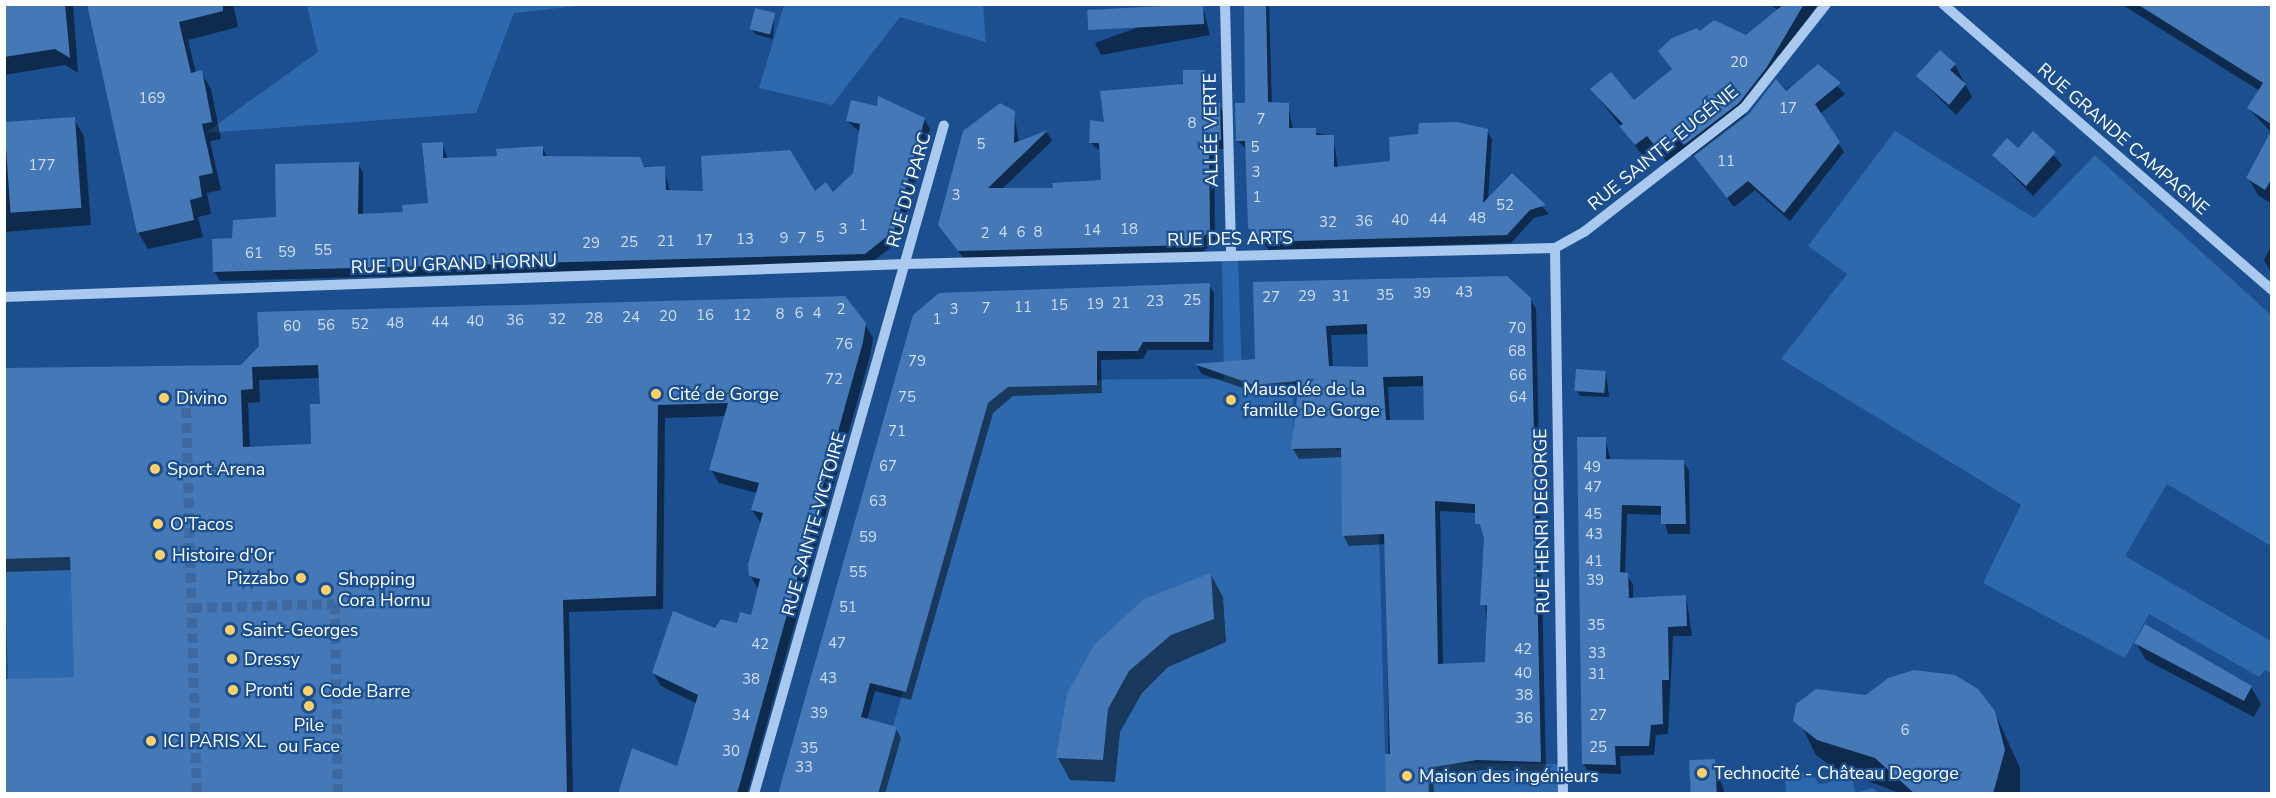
<!DOCTYPE html>
<meta charset="utf-8">
<style>
body{margin:0}
#map{position:relative;width:2276px;height:798px;overflow:hidden;background:#1b4f8f;font-family:"Nunito Sans",sans-serif}
div>[style]{position:absolute}
[style*='--x']{left:calc(var(--x)*1px);top:calc(var(--y)*1px);width:calc(var(--w)*1px);rotate:calc(var(--a)*1deg)}
.green>*{inset:0;background:#2e69ad;transform-origin:0 0}
.shadow>*{inset:0;background:#0007}
.building>*{inset:0;background:#4478b7;transform-origin:0 0}
.minor-tunnel>*{height:10px;margin-top:-5px;transform-origin:0;background:repeating-linear-gradient(90deg,#3d69a0 0 10px,transparent 0 15px)}
.minor>*{height:10px;margin:-5px;padding:0 5px;transform-origin:5px;border-radius:5px;background:#a9c9ee}
.dots>*{width:16px;height:16px;translate:-50% -50%;box-sizing:border-box;border:3px solid #1b4f8f;border-radius:50%}
span{translate:-50% -50%;white-space:nowrap;text-align:center;line-height:1.15;-webkit-text-stroke:4.5px #1b4f8f;paint-order:stroke}
.number-label{font-size:15px;color:#d0dded}
.number-label span{-webkit-text-stroke-width:0}
.street-label{font-size:18px;color:#fff}
.poi-label{font-size:18px;color:#fff}
.left{translate:0 -50%;text-align:left}
.right{translate:-100% -50%;text-align:right}
.frame{position:absolute;inset:0;border:6px solid #fff;pointer-events:none}
</style>
<div id="map">
<div class="green">
<div style="clip-path:polygon(307px 5px,307px 4px,585px 5px,514px 13px,476px 113px,205px 133px,318px 52px)"></div>
<div style="clip-path:polygon(784px 5px,983px 5px,986px 42px,900px 17px,832px 105px,759px 88px)"></div>
<div style="clip-path:polygon(1895px 131px,2034px 218px,2095px 155px,2271px 315px,2271px 546px,2167px 484px,2125px 556px,2271px 641px,2271px 674px,2265px 670px,2259px 677px,2149px 614px,2125px 658px,1983px 583px,2021px 505px,1781px 359px,1847px 274px,1808px 246px)"></div>
<div style="clip-path:polygon(1222px 255px,1238px 255px,1242px 382px,1293px 381px,1293px 450px,1341px 449px,1343px 531px,1379px 531px,1385px 754px,1429px 753px,1434px 763px,1563px 764px,1563px 794px,874px 794px,982px 410px,1006px 380px,1224px 379px)"></div>
<div style="left:70px;top:557px;width:120px;height:66px;rotate:88deg"></div>
<div style="clip-path:polygon(1810px 771px,1819px 784px,1829px 783px,1835px 773px,1851px 777px,1856px 793px,1872px 788px,1878px 793px,1786px 793px,1785px 777px)"></div>
</div>
<div class="shadow">
<div style="clip-path:polygon(4px 4px,73px 4px,78px 73px,65px 65px,4px 75px)"></div>
<div style="clip-path:polygon(89px 4px,233px 4px,238px 27px,188px 40px,196px 73px,201px 72px,211px 89px,221px 139px,210px 141px,221px 190px,207px 193px,211px 214px,198px 217px,203px 237px,148px 249px,138px 232px)"></div>
<div style="clip-path:polygon(1202px 4px,1210px 35px,1101px 55px,1095px 43px)"></div>
<div style="clip-path:polygon(1245px 4px,1269px 4px,1272px 104px,1288px 105px,1293px 129px,1333px 136px,1338px 168px,1391px 163px,1487px 131px,1492px 139px,1488px 200px,1512px 175px,1549px 214px,1534px 218px,1511px 243px,1269px 250px,1249px 228px,1246px 149px,1237px 140px,1246px 105px)"></div>
<div style="clip-path:polygon(1769px 4px,1818px 4px,1745px 115px,1692px 156px,1685px 148px,1667px 162px,1654px 147px,1643px 156px,1592px 89px,1634px 103px,1673px 71px,1660px 52px,1713px 70px,1779px 11px)"></div>
<div style="clip-path:polygon(2121px 4px,2272px 4px,2272px 133px,2248px 108px,2260px 91px)"></div>
<div style="clip-path:polygon(774px 14px,773px 39px,755px 34px,752px 29px)"></div>
<div style="clip-path:polygon(1940px 52px,1955px 65px,1972px 97px,1956px 115px,1918px 77px)"></div>
<div style="clip-path:polygon(1818px 66px,1845px 94px,1820px 114px,1844px 152px,1790px 221px,1755px 190px,1734px 207px,1696px 157px)"></div>
<div style="clip-path:polygon(1204px 71px,1210px 105px,1219px 105px,1225px 115px,1225px 149px,1214px 149px,1215px 240px,1201px 254px,965px 260px,946px 235px,940px 225px,1014px 113px,1019px 142px,1047px 132px,1052px 141px,1002px 189px,1054px 190px,1103px 181px,1101px 152px,1091px 143px,1106px 124px)"></div>
<div style="clip-path:polygon(74px 119px,84px 136px,91px 225px,4px 232px,4px 124px)"></div>
<div style="clip-path:polygon(924px 119px,930px 129px,899px 241px,871px 263px,220px 281px,214px 271px,234px 239px,278px 219px,358px 164px,363px 173px,363px 215px,404px 214px,430px 205px,442px 144px,448px 159px,498px 158px,542px 147px,548px 158px,664px 168px,670px 192px,833px 194px,854px 174px,860px 132px,847px 121px)"></div>
<div style="clip-path:polygon(2033px 133px,2062px 165px,2033px 196px,1993px 155px,2018px 150px)"></div>
<div style="clip-path:polygon(2272px 134px,2272px 204px,2258px 195px,2248px 178px)"></div>
<div style="clip-path:polygon(2271px 246px,2272px 246px,2272px 274px,2264px 260px)"></div>
<div style="clip-path:polygon(evenodd,1254px 283px,1530px 298px,1536px 309px,1546px 772px,1483px 770px,1433px 778px,1434px 794px,1389px 794px,1386px 544px,1349px 546px,1343px 535px,1343px 457px,1299px 459px,1293px 449px,1299px 391px,1260px 394px,1202px 374px,1197px 366px,1257px 360px,1254px 283px,1368px 334px,1369px 368px,1333px 367px,1331px 335px,1368px 334px,1254px 283px,1424px 386px,1426px 421px,1390px 421px,1388px 387px,1424px 386px,1254px 283px,1440px 511px,1476px 513px,1484px 534px,1487px 664px,1443px 665px,1440px 511px)"></div>
<div style="clip-path:polygon(1209px 285px,1214px 293px,1213px 350px,1148px 350px,1143px 359px,1101px 360px,1102px 393px,1013px 396px,993px 413px,911px 700px,875px 691px,867px 720px,896px 729px,901px 738px,885px 794px,780px 794px,914px 316px)"></div>
<div style="clip-path:polygon(evenodd,865px 324px,873px 338px,870px 356px,747px 794px,620px 794px,678px 768px,698px 704px,661px 686px,653px 673px,716px 630px,752px 617px,758px 589px,750px 575px,761px 523px,752px 510px,757px 493px,719px 483px,711px 470px,726px 416px,665px 418px,663px 609px,569px 612px,573px 794px,4px 794px,75px 678px,72px 570px,4px 572px,4px 370px,241px 366px,865px 324px,320px 378px,321px 406px,312px 446px,250px 448px,248px 403px,260px 402px,259px 380px,320px 378px)"></div>
<div style="clip-path:polygon(1606px 372px,1609px 397px,1580px 396px,1577px 391px)"></div>
<div style="clip-path:polygon(1605px 439px,1611px 461px,1683px 461px,1689px 471px,1690px 534px,1668px 534px,1663px 515px,1627px 514px,1625px 574px,1633px 584px,1633px 599px,1686px 596px,1692px 636px,1673px 636px,1668px 734px,1656px 735px,1654px 755px,1620px 756px,1621px 774px,1589px 773px,1583px 763px)"></div>
<div style="clip-path:polygon(1211px 575px,1223px 597px,1226px 642px,1168px 667px,1142px 693px,1120px 732px,1115px 782px,1070px 780px,1058px 758px,1069px 694px)"></div>
<div style="clip-path:polygon(2136px 643px,2251px 687px,2261px 704px,2254px 717px,2146px 660px)"></div>
<div style="clip-path:polygon(1816px 690px,1994px 711px,2020px 768px,2020px 794px,1902px 794px,1835px 769px,1816px 755px,1794px 710px)"></div>
<div style="clip-path:polygon(1714px 761px,1725px 794px,1691px 794px)"></div>
</div>
<div class="building">
<div style="clip-path:polygon(4px 4px,65px 4px,70px 58px,55px 49px,4px 57px)"></div>
<div style="clip-path:polygon(87px 4px,223px 4px,223px 11px,179px 22px,191px 73px,202px 70px,212px 122px,202px 124px,213px 173px,199px 176px,202px 197px,190px 200px,194px 220px,137px 233px)"></div>
<div style="left:1203px;top:4px;width:20px;height:116px;rotate:87deg"></div>
<div style="clip-path:polygon(1244px 4px,1266px 4px,1268px 102px,1289px 103px,1289px 128px,1316px 128px,1316px 135px,1334px 135px,1334px 167px,1390px 161px,1389px 137px,1418px 134px,1419px 123px,1457px 122px,1488px 129px,1483px 203px,1512px 173px,1546px 205px,1530px 210px,1507px 235px,1263px 242px,1248px 228px,1245px 141px,1236px 141px,1235px 103px,1245px 103px)"></div>
<div style="clip-path:polygon(1784px 4px,1804px 4px,1767px 67px,1739px 103px,1684px 145px,1677px 137px,1659px 151px,1647px 136px,1635px 145px,1619px 126px,1623px 124px,1590px 89px,1611px 72px,1634px 100px,1672px 69px,1658px 51px,1672px 38px,1697px 28px,1700px 31px,1714px 20px,1746px 35px)"></div>
<div style="clip-path:polygon(2137px 4px,2271px 4px,2271px 124px,2247px 108px,2263px 83px)"></div>
<div style="left:755px;top:8px;width:21px;height:22px;rotate:14deg"></div>
<div style="clip-path:polygon(1940px 50px,1956px 64px,1950px 70px,1966px 84px,1949px 105px,1916px 76px)"></div>
<div style="clip-path:polygon(1818px 64px,1841px 83px,1815px 104px,1840px 142px,1784px 213px,1748px 181px,1727px 198px,1694px 156px,1749px 114px,1776px 79px,1786px 91px)"></div>
<div style="clip-path:polygon(1183px 70px,1205px 70px,1205px 103px,1220px 103px,1221px 140px,1209px 140px,1210px 230px,1195px 245px,958px 251px,938px 225px,963px 131px,1000px 103px,1015px 111px,1014px 143px,1048px 130px,988px 188px,1053px 188px,1052px 183px,1101px 180px,1099px 143px,1089px 143px,1090px 120px,1104px 122px,1100px 91px,1183px 84px)"></div>
<div style="clip-path:polygon(878px 96px,925px 118px,894px 231px,865px 254px,213px 272px,212px 239px,232px 238px,233px 220px,276px 217px,275px 164px,359px 162px,358px 214px,403px 212px,402px 205px,428px 203px,422px 143px,443px 142px,443px 158px,497px 156px,496px 149px,543px 146px,543px 156px,640px 157px,644px 167px,665px 166px,666px 190px,703px 191px,701px 156px,790px 150px,815px 191px,826px 182px,833px 192px,853px 173px,860px 124px,846px 121px,851px 100px,877px 106px)"></div>
<div style="left:75px;top:117px;width:91px;height:71px;rotate:86deg"></div>
<div style="clip-path:polygon(2033px 131px,2056px 152px,2026px 186px,1992px 155px,2007px 138px,2018px 148px)"></div>
<div style="clip-path:polygon(2271px 131px,2271px 180px,2265px 190px,2246px 178px)"></div>
<div style="clip-path:polygon(evenodd,1507px 276px,1531px 298px,1541px 762px,1477px 760px,1428px 768px,1429px 794px,1386px 794px,1385px 754px,1390px 754px,1384px 534px,1342px 536px,1341px 448px,1291px 449px,1299px 381px,1254px 385px,1194px 364px,1255px 359px,1253px 282px,1507px 276px,1367px 324px,1368px 367px,1329px 366px,1326px 326px,1367px 324px,1507px 276px,1423px 376px,1424px 420px,1386px 420px,1383px 377px,1423px 376px,1507px 276px,1435px 501px,1475px 504px,1475px 524px,1480px 524px,1484px 539px,1480px 605px,1487px 605px,1485px 662px,1438px 664px,1435px 501px)"></div>
<div style="clip-path:polygon(1210px 283px,1209px 342px,1143px 342px,1138px 351px,1097px 351px,1097px 385px,1008px 387px,988px 403px,906px 692px,870px 683px,861px 717px,897px 727px,878px 794px,778px 794px,913px 315px,939px 293px)"></div>
<div style="clip-path:polygon(evenodd,845px 296px,866px 323px,863px 342px,737px 794px,618px 794px,632px 748px,677px 766px,682px 749px,698px 695px,652px 673px,673px 611px,715px 628px,721px 619px,737px 623px,740px 612px,751px 615px,760px 579px,749px 576px,748px 564px,763px 513px,751px 510px,759px 483px,709px 470px,728px 403px,658px 405px,656px 596px,563px 600px,567px 794px,4px 794px,4px 679px,74px 677px,70px 557px,4px 559px,4px 368px,241px 365px,259px 346px,257px 312px,845px 296px,318px 365px,320px 404px,310px 404px,311px 444px,243px 447px,241px 390px,253px 389px,252px 367px,318px 365px)"></div>
<div style="left:1576px;top:369px;width:30px;height:22px;rotate:4deg"></div>
<div style="clip-path:polygon(1577px 437px,1606px 437px,1606px 459px,1684px 460px,1686px 524px,1661px 524px,1661px 506px,1622px 505px,1620px 572px,1628px 573px,1629px 598px,1686px 595px,1687px 626px,1668px 627px,1669px 680px,1662px 680px,1663px 724px,1651px 725px,1649px 746px,1615px 746px,1616px 765px,1582px 764px)"></div>
<div style="clip-path:polygon(1211px 573px,1214px 619px,1171px 635px,1129px 671px,1108px 709px,1103px 760px,1056px 758px,1067px 694px,1094px 645px,1144px 599px)"></div>
<div style="clip-path:polygon(2145px 624px,2252px 686px,2244px 701px,2134px 643px)"></div>
<div style="clip-path:polygon(1914px 670px,1955px 675px,1978px 689px,1995px 711px,2005px 750px,1993px 794px,1915px 794px,1875px 758px,1817px 740px,1793px 721px,1796px 704px,1816px 689px,1866px 695px,1888px 678px)"></div>
<div style="left:1715px;top:759px;width:35px;height:26px;rotate:87deg"></div>
</div>
<div class="minor-tunnel">
<div style="--x:186;--y:408;--w:386;--a:88.4"></div>
<div style="--x:192;--y:608;--w:143;--a:-1.6"></div>
<div style="--x:335;--y:604;--w:190;--a:89.1"></div>
</div>
<div class="minor">
<div style="--x:1225;--y:4;--w:251;--a:88.6"></div>
<div style="--x:1943;--y:4;--w:436;--a:41"></div>
<div style="--x:1555;--y:248;--w:546;--a:89.16"></div>
<div style="--x:4;--y:297;--w:902;--a:-2.1"></div>
<div style="--x:905;--y:264;--w:650;--a:-1.41"></div>
<div style="--x:1555;--y:248;--w:33;--a:-29"></div>
<div style="--x:1584;--y:232;--w:202;--a:-37.8"></div>
<div style="--x:1744;--y:108;--w:132;--a:-51.7"></div>
<div style="--x:754;--y:794;--w:695;--a:-74.15"></div>
</div>
<div class="dots">
<div style="left:656px;top:394px;background:#ffd166"></div>
<div style="left:164px;top:398px;background:#ffd166"></div>
<div style="left:1231px;top:400px;background:#ffd166"></div>
<div style="left:155px;top:469px;background:#ffd166"></div>
<div style="left:158px;top:524px;background:#ffd166"></div>
<div style="left:160px;top:555px;background:#ffd166"></div>
<div style="left:301px;top:578px;background:#ffd166"></div>
<div style="left:326px;top:590px;background:#ffd166"></div>
<div style="left:230px;top:630px;background:#ffd166"></div>
<div style="left:232px;top:659px;background:#ffd166"></div>
<div style="left:233px;top:690px;background:#ffd166"></div>
<div style="left:308px;top:691px;background:#ffd166"></div>
<div style="left:309px;top:706px;background:#ffd166"></div>
<div style="left:151px;top:741px;background:#ffd166"></div>
<div style="left:1702px;top:773px;background:#ffd166"></div>
<div style="left:1407px;top:776px;background:#ffd166"></div>
</div>
<div class="number-label">
<span style="left:1739px;top:63px">20</span>
<span style="left:152px;top:99px">169</span>
<span style="left:1788px;top:109px">17</span>
<span style="left:1261px;top:120px">7</span>
<span style="left:1192px;top:124px">8</span>
<span style="left:981px;top:145px">5</span>
<span style="left:1255px;top:148px">5</span>
<span style="left:1726px;top:162px">11</span>
<span style="left:42px;top:166px">177</span>
<span style="left:1256px;top:173px">3</span>
<span style="left:956px;top:196px">3</span>
<span style="left:1257px;top:198px">1</span>
<span style="left:1505px;top:206px">52</span>
<span style="left:1477px;top:219px">48</span>
<span style="left:1438px;top:220px">44</span>
<span style="left:1400px;top:221px">40</span>
<span style="left:1364px;top:222px">36</span>
<span style="left:1328px;top:223px">32</span>
<span style="left:863px;top:226px">1</span>
<span style="left:843px;top:230px">3</span>
<span style="left:1129px;top:230px">18</span>
<span style="left:1092px;top:231px">14</span>
<span style="left:1003px;top:233px">4</span>
<span style="left:1021px;top:233px">6</span>
<span style="left:1038px;top:233px">8</span>
<span style="left:985px;top:234px">2</span>
<span style="left:820px;top:238px">5</span>
<span style="left:784px;top:239px">9</span>
<span style="left:802px;top:239px">7</span>
<span style="left:745px;top:240px">13</span>
<span style="left:704px;top:241px">17</span>
<span style="left:666px;top:242px">21</span>
<span style="left:629px;top:243px">25</span>
<span style="left:591px;top:244px">29</span>
<span style="left:323px;top:251px">55</span>
<span style="left:287px;top:253px">59</span>
<span style="left:254px;top:254px">61</span>
<span style="left:1464px;top:293px">43</span>
<span style="left:1422px;top:294px">39</span>
<span style="left:1385px;top:296px">35</span>
<span style="left:1307px;top:297px">29</span>
<span style="left:1341px;top:297px">31</span>
<span style="left:1271px;top:298px">27</span>
<span style="left:1192px;top:301px">25</span>
<span style="left:1155px;top:302px">23</span>
<span style="left:1121px;top:304px">21</span>
<span style="left:1095px;top:305px">19</span>
<span style="left:1059px;top:306px">15</span>
<span style="left:1023px;top:308px">11</span>
<span style="left:986px;top:309px">7</span>
<span style="left:841px;top:310px">2</span>
<span style="left:954px;top:310px">3</span>
<span style="left:799px;top:314px">6</span>
<span style="left:817px;top:314px">4</span>
<span style="left:780px;top:315px">8</span>
<span style="left:705px;top:316px">16</span>
<span style="left:742px;top:316px">12</span>
<span style="left:668px;top:317px">20</span>
<span style="left:631px;top:318px">24</span>
<span style="left:594px;top:319px">28</span>
<span style="left:557px;top:320px">32</span>
<span style="left:937px;top:320px">1</span>
<span style="left:515px;top:321px">36</span>
<span style="left:475px;top:322px">40</span>
<span style="left:440px;top:323px">44</span>
<span style="left:395px;top:324px">48</span>
<span style="left:360px;top:325px">52</span>
<span style="left:326px;top:326px">56</span>
<span style="left:292px;top:327px">60</span>
<span style="left:1517px;top:329px">70</span>
<span style="left:844px;top:345px">76</span>
<span style="left:1517px;top:352px">68</span>
<span style="left:917px;top:362px">79</span>
<span style="left:1518px;top:376px">66</span>
<span style="left:834px;top:380px">72</span>
<span style="left:907px;top:398px">75</span>
<span style="left:1518px;top:398px">64</span>
<span style="left:897px;top:432px">71</span>
<span style="left:888px;top:467px">67</span>
<span style="left:1592px;top:468px">49</span>
<span style="left:1593px;top:488px">47</span>
<span style="left:878px;top:502px">63</span>
<span style="left:1593px;top:515px">45</span>
<span style="left:1594px;top:535px">43</span>
<span style="left:868px;top:538px">59</span>
<span style="left:1594px;top:562px">41</span>
<span style="left:858px;top:573px">55</span>
<span style="left:1595px;top:581px">39</span>
<span style="left:848px;top:608px">51</span>
<span style="left:1596px;top:626px">35</span>
<span style="left:837px;top:644px">47</span>
<span style="left:760px;top:645px">42</span>
<span style="left:1523px;top:650px">42</span>
<span style="left:1597px;top:654px">33</span>
<span style="left:1523px;top:674px">40</span>
<span style="left:1597px;top:675px">31</span>
<span style="left:828px;top:679px">43</span>
<span style="left:751px;top:680px">38</span>
<span style="left:1524px;top:696px">38</span>
<span style="left:819px;top:714px">39</span>
<span style="left:741px;top:716px">34</span>
<span style="left:1598px;top:716px">27</span>
<span style="left:1524px;top:719px">36</span>
<span style="left:1905px;top:731px">6</span>
<span style="left:1598px;top:748px">25</span>
<span style="left:809px;top:749px">35</span>
<span style="left:731px;top:752px">30</span>
<span style="left:804px;top:768px">33</span>
</div>
<div class="street-label">
<span style="left:1211px;top:130px;rotate:-91deg">ALLÉE VERTE</span>
<span style="left:2123px;top:139px;rotate:41deg">RUE GRANDE CAMPAGNE</span>
<span style="left:1663px;top:148px;rotate:-39deg">RUE SAINTE-EUGÉNIE</span>
<span style="left:909px;top:190px;rotate:-74deg">RUE DU PARC</span>
<span style="left:1230px;top:239px;rotate:-1deg">RUE DES ARTS</span>
<span style="left:454px;top:264px;rotate:-2deg">RUE DU GRAND HORNU</span>
<span style="left:1542px;top:521px;rotate:-91deg">RUE HENRI DEGORGE</span>
<span style="left:814px;top:524px;rotate:-74deg">RUE SAINTE-VICTOIRE</span>
</div>
<div class="poi-label">
<span class="left" style="left:1243px;top:400px">Mausolée de la<br>famille De Gorge</span>
<span class="left" style="left:668px;top:394px">Cité de Gorge</span>
<span class="left" style="left:176px;top:398px">Divino</span>
<span class="left" style="left:167px;top:469px">Sport Arena</span>
<span class="left" style="left:170px;top:524px">O'Tacos</span>
<span class="left" style="left:172px;top:555px">Histoire d'Or</span>
<span class="right" style="left:289px;top:578px">Pizzabo</span>
<span class="left" style="left:338px;top:590px">Shopping<br>Cora Hornu</span>
<span class="left" style="left:242px;top:630px">Saint-Georges</span>
<span class="left" style="left:244px;top:659px">Dressy</span>
<span class="left" style="left:245px;top:690px">Pronti</span>
<span class="left" style="left:320px;top:691px">Code Barre</span>
<span style="left:309px;top:736px">Pile<br>ou Face</span>
<span class="left" style="left:163px;top:741px">ICI PARIS XL</span>
<span class="left" style="left:1714px;top:773px">Technocité - Château Degorge</span>
<span class="left" style="left:1419px;top:776px">Maison des ingénieurs</span>
</div>
<div class="frame"></div>
</div>
